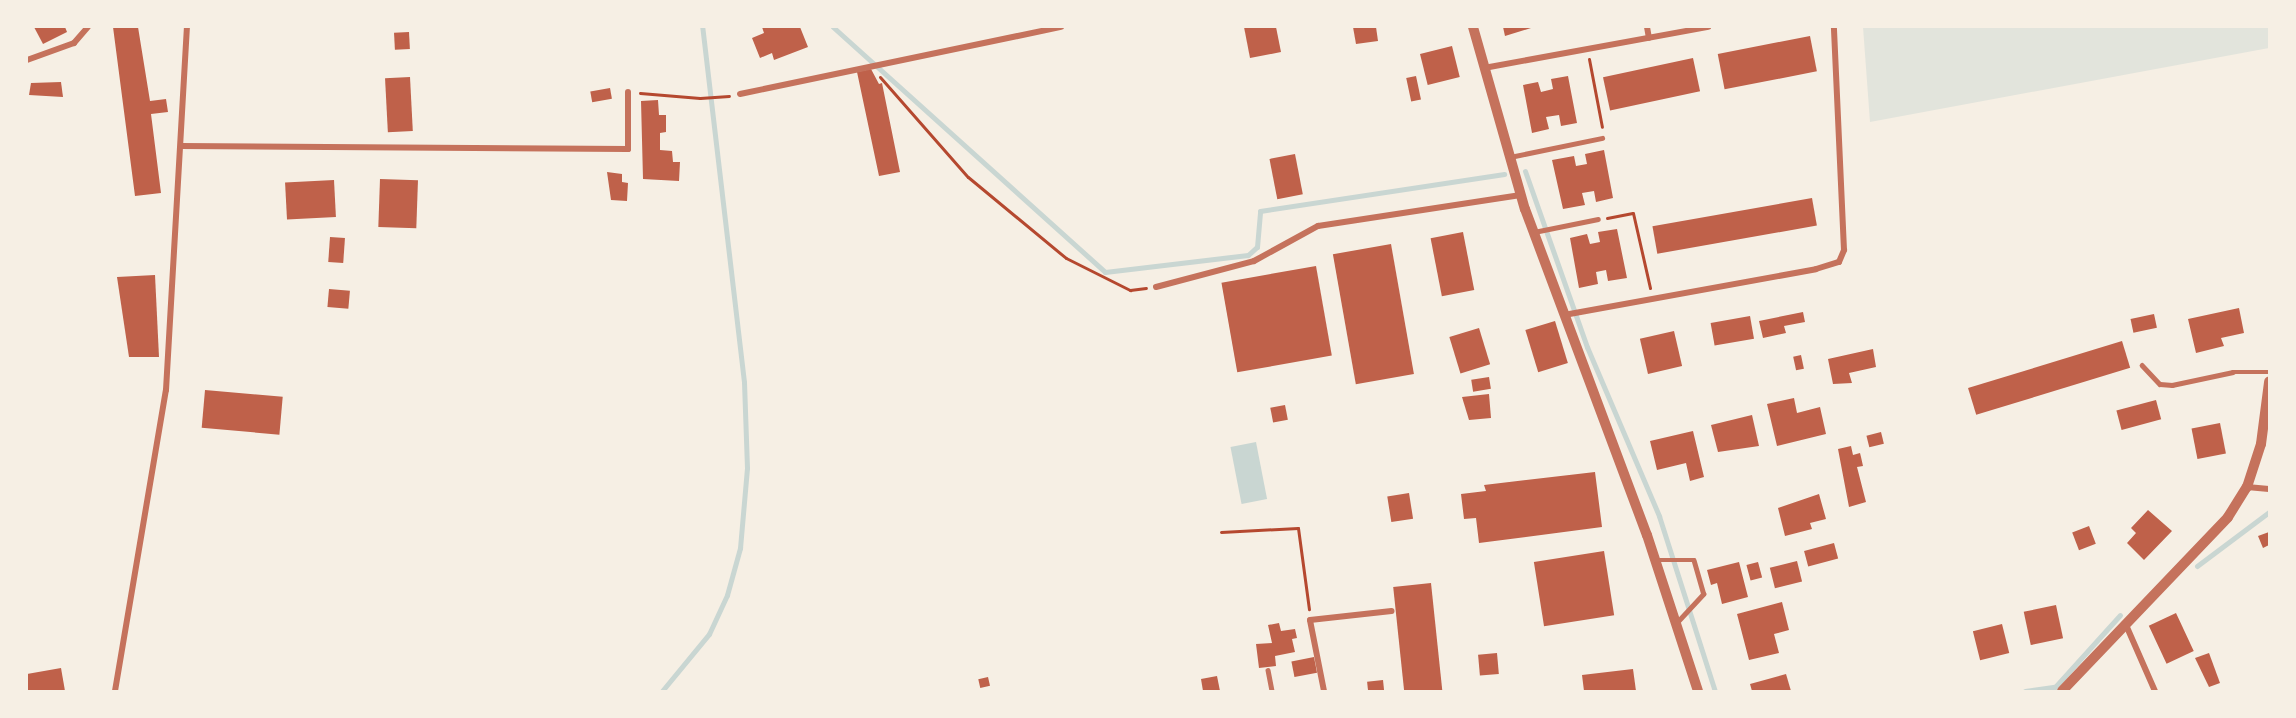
<!DOCTYPE html>
<style>
body{margin:0}
#map{position:relative;width:2296px;height:718px;overflow:hidden;background:#f6efe4;font-family:"DM Sans",sans-serif}
div>[style]{position:absolute}
[style*='--x']{left:calc(var(--x)*1px);top:calc(var(--y)*1px);width:calc(var(--w)*1px);rotate:calc(var(--a)*1deg)}
.green>*{inset:0;background:#e2e4dc}
.water>*{inset:0;background:#c9d6d2;transform-origin:0 0}
.stream>*{height:5px;margin:-2.5px;padding:0 2.5px;transform-origin:2.5px;border-radius:2.5px;background:#c9d6d2}
.building>*{inset:0;background:#bf614a;transform-origin:0 0}
.path>*{height:3px;margin:-1.5px;padding:0 1.5px;transform-origin:1.5px;border-radius:1.5px;background:#b5482f}
.service>*{height:4.5px;margin:-2.25px;padding:0 2.25px;transform-origin:2.25px;border-radius:2.25px;background:#c5725c}
.minor>*{height:6px;margin:-3px;padding:0 3px;transform-origin:3px;border-radius:3px;background:#c5725c}
.tertiary>*{height:10px;margin:-5px;padding:0 5px;transform-origin:5px;border-radius:5px;background:#c5725c}
span{translate:-50% -50%;white-space:nowrap;text-align:center;line-height:1.15;-webkit-text-stroke:4.5px #f6efe4;paint-order:stroke}
.frame{position:absolute;inset:0;border:28px solid #f6efe4;pointer-events:none}
</style>
<div id="map">
<div class="green">
<div style="clip-path:polygon(1863px 27px,2269px 27px,2269px 48px,1870px 122px)"></div>
</div>
<div class="water">
<div style="left:1256px;top:442px;width:58px;height:26px;rotate:79deg"></div>
</div>
<div class="stream">
<div style="--x:833;--y:27;--w:366;--a:42"></div>
<div style="--x:1105;--y:272;--w:144;--a:-6.8"></div>
<div style="--x:1248;--y:255;--w:12;--a:-42"></div>
<div style="--x:1257;--y:247;--w:36;--a:-85"></div>
<div style="--x:1260;--y:211;--w:247;--a:-8.6"></div>
<div style="--x:1525;--y:171;--w:187;--a:70.6"></div>
<div style="--x:1587;--y:347;--w:184;--a:66.9"></div>
<div style="--x:1659;--y:516;--w:184;--a:72.3"></div>
<div style="--x:2197;--y:566;--w:90;--a:-36.9"></div>
<div style="--x:662;--y:691;--w:74;--a:-50.5"></div>
<div style="--x:709;--y:634;--w:43;--a:-65.2"></div>
<div style="--x:727;--y:595;--w:49;--a:-74.5"></div>
<div style="--x:740;--y:548;--w:80;--a:-85"></div>
<div style="--x:747;--y:468;--w:86;--a:-92"></div>
<div style="--x:744;--y:382;--w:357;--a:-96.7"></div>
<div style="--x:2025;--y:691;--w:30;--a:-8"></div>
<div style="--x:2055;--y:687;--w:97;--a:-47.9"></div>
</div>
<div class="building">
<div style="clip-path:polygon(34px 27px,65px 27px,67px 32px,43px 44px)"></div>
<div style="clip-path:polygon(113px 27px,138px 27px,150px 101px,166px 99px,168px 112px,151px 114px,161px 193px,135px 196px)"></div>
<div style="clip-path:polygon(762px 27px,800px 27px,808px 47px,774px 60px,772px 53px,760px 58px,752px 38px,764px 33px)"></div>
<div style="clip-path:polygon(1244px 27px,1276px 27px,1281px 52px,1250px 58px)"></div>
<div style="clip-path:polygon(1353px 27px,1376px 27px,1378px 41px,1356px 44px)"></div>
<div style="clip-path:polygon(1503px 27px,1531px 27px,1531px 28px,1505px 36px)"></div>
<div style="left:409px;top:32px;width:17px;height:15px;rotate:87deg"></div>
<div style="left:1810px;top:36px;width:36px;height:94px;rotate:79deg"></div>
<div style="left:1452px;top:46px;width:32px;height:33px;rotate:76deg"></div>
<div style="left:1693px;top:58px;width:34px;height:92px;rotate:78deg"></div>
<div style="clip-path:polygon(871px 69px,879px 84px,882px 83px,900px 172px,879px 176px,857px 72px)"></div>
<div style="left:1416px;top:76px;width:24px;height:10px;rotate:78deg"></div>
<div style="clip-path:polygon(1568px 76px,1577px 123px,1561px 126px,1559px 115px,1546px 117px,1549px 129px,1532px 133px,1523px 85px,1538px 82px,1541px 92px,1553px 89px,1551px 79px)"></div>
<div style="left:410px;top:77px;width:54px;height:25px;rotate:87deg"></div>
<div style="clip-path:polygon(61px 82px,63px 97px,29px 95px,31px 83px)"></div>
<div style="left:610px;top:88px;width:11px;height:20px;rotate:80deg"></div>
<div style="clip-path:polygon(658px 100px,659px 115px,666px 115px,666px 132px,660px 133px,660px 150px,672px 151px,673px 162px,680px 162px,679px 181px,643px 179px,641px 101px)"></div>
<div style="clip-path:polygon(1604px 150px,1613px 198px,1596px 202px,1594px 191px,1582px 193px,1585px 205px,1563px 209px,1552px 160px,1574px 156px,1576px 166px,1587px 164px,1585px 154px)"></div>
<div style="left:1295px;top:154px;width:41px;height:26px;rotate:79deg"></div>
<div style="clip-path:polygon(607px 172px,622px 174px,622px 182px,628px 183px,627px 201px,611px 200px)"></div>
<div style="left:380px;top:179px;width:38px;height:48px;rotate:2deg"></div>
<div style="left:334px;top:180px;width:37px;height:49px;rotate:87deg"></div>
<div style="left:1812px;top:198px;width:28px;height:162px;rotate:80deg"></div>
<div style="clip-path:polygon(1617px 229px,1627px 278px,1608px 281px,1606px 270px,1596px 272px,1598px 284px,1579px 288px,1570px 238px,1587px 234px,1590px 244px,1600px 242px,1598px 232px)"></div>
<div style="left:1463px;top:232px;width:59px;height:33px;rotate:79deg"></div>
<div style="left:330px;top:237px;width:15px;height:25px;rotate:4deg"></div>
<div style="left:1391px;top:244px;width:132px;height:59px;rotate:80deg"></div>
<div style="left:1316px;top:266px;width:91px;height:96px;rotate:80deg"></div>
<div style="clip-path:polygon(155px 275px,159px 357px,129px 357px,117px 277px)"></div>
<div style="left:329px;top:289px;width:21px;height:18px;rotate:5deg"></div>
<div style="clip-path:polygon(2239px 308px,2244px 333px,2221px 338px,2224px 346px,2196px 353px,2188px 319px)"></div>
<div style="clip-path:polygon(1803px 312px,1805px 322px,1784px 326px,1786px 333px,1763px 338px,1759px 321px)"></div>
<div style="left:2154px;top:314px;width:14px;height:24px;rotate:78deg"></div>
<div style="left:1750px;top:316px;width:23px;height:40px;rotate:80deg"></div>
<div style="left:1555px;top:321px;width:44px;height:31px;rotate:73deg"></div>
<div style="left:1479px;top:328px;width:38px;height:31px;rotate:73deg"></div>
<div style="left:1674px;top:331px;width:36px;height:35px;rotate:77deg"></div>
<div style="left:2122px;top:341px;width:28px;height:161px;rotate:73deg"></div>
<div style="clip-path:polygon(1873px 349px,1876px 367px,1849px 373px,1852px 383px,1833px 384px,1828px 359px)"></div>
<div style="left:1801px;top:355px;width:14px;height:8px;rotate:78deg"></div>
<div style="left:1489px;top:377px;width:12px;height:18px;rotate:81deg"></div>
<div style="left:205px;top:390px;width:78px;height:38px;rotate:5deg"></div>
<div style="clip-path:polygon(1489px 394px,1491px 418px,1469px 420px,1462px 397px)"></div>
<div style="clip-path:polygon(1794px 398px,1797px 413px,1820px 407px,1826px 434px,1777px 446px,1767px 404px)"></div>
<div style="left:2156px;top:400px;width:20px;height:41px;rotate:75deg"></div>
<div style="left:1285px;top:405px;width:15px;height:15px;rotate:79deg"></div>
<div style="clip-path:polygon(1752px 415px,1759px 446px,1718px 452px,1711px 425px)"></div>
<div style="left:2220px;top:423px;width:31px;height:29px;rotate:79deg"></div>
<div style="clip-path:polygon(1693px 431px,1704px 477px,1690px 481px,1686px 463px,1657px 470px,1650px 441px)"></div>
<div style="left:1881px;top:432px;width:12px;height:15px;rotate:76deg"></div>
<div style="clip-path:polygon(1851px 446px,1853px 455px,1860px 453px,1861px 457px,1863px 466px,1857px 467px,1866px 502px,1849px 507px,1838px 449px)"></div>
<div style="clip-path:polygon(1595px 472px,1602px 527px,1479px 543px,1476px 518px,1464px 519px,1461px 494px,1486px 491px,1484px 485px)"></div>
<div style="left:1409px;top:493px;width:26px;height:22px;rotate:81deg"></div>
<div style="clip-path:polygon(1819px 494px,1826px 519px,1810px 523px,1812px 529px,1785px 536px,1778px 508px)"></div>
<div style="clip-path:polygon(2148px 510px,2172px 531px,2144px 560px,2127px 543px,2136px 533px,2131px 528px)"></div>
<div style="left:2089px;top:526px;width:19px;height:18px;rotate:69deg"></div>
<div style="clip-path:polygon(2269px 532px,2269px 545px,2263px 548px,2258px 536px)"></div>
<div style="left:1834px;top:543px;width:16px;height:31px;rotate:75deg"></div>
<div style="left:1604px;top:551px;width:65px;height:71px;rotate:81deg"></div>
<div style="left:1797px;top:561px;width:21px;height:28px;rotate:76deg"></div>
<div style="clip-path:polygon(1739px 562px,1748px 597px,1722px 604px,1717px 583px,1711px 585px,1707px 570px)"></div>
<div style="left:1758px;top:562px;width:16px;height:12px;rotate:75deg"></div>
<div style="left:1431px;top:583px;width:109px;height:38px;rotate:84deg"></div>
<div style="clip-path:polygon(1782px 602px,1789px 630px,1774px 634px,1779px 653px,1749px 660px,1737px 614px)"></div>
<div style="left:2056px;top:605px;width:34px;height:33px;rotate:78deg"></div>
<div style="left:2176px;top:613px;width:42px;height:30px;rotate:65deg"></div>
<div style="clip-path:polygon(1279px 623px,1281px 631px,1295px 629px,1297px 638px,1292px 639px,1295px 652px,1275px 656px,1276px 666px,1259px 668px,1256px 644px,1272px 643px,1268px 625px)"></div>
<div style="left:2002px;top:624px;width:30px;height:30px;rotate:76deg"></div>
<div style="left:1497px;top:653px;width:21px;height:19px;rotate:85deg"></div>
<div style="clip-path:polygon(2209px 653px,2220px 683px,2209px 687px,2195px 658px)"></div>
<div style="left:1314px;top:657px;width:16px;height:23px;rotate:79deg"></div>
<div style="clip-path:polygon(61px 668px,65px 691px,27px 691px,27px 674px)"></div>
<div style="clip-path:polygon(1633px 669px,1636px 691px,1584px 691px,1582px 675px)"></div>
<div style="clip-path:polygon(1786px 674px,1791px 691px,1752px 691px,1750px 684px)"></div>
<div style="clip-path:polygon(1217px 676px,1220px 691px,1203px 691px,1201px 679px)"></div>
<div style="left:988px;top:677px;width:9px;height:10px;rotate:77deg"></div>
<div style="left:1383px;top:680px;width:10px;height:16px;rotate:84deg"></div>
</div>
<div class="path">
<div style="--x:1589;--y:59;--w:69;--a:79.2"></div>
<div style="--x:880;--y:77;--w:133;--a:48.7"></div>
<div style="--x:968;--y:177;--w:127;--a:39.6"></div>
<div style="--x:1066;--y:258;--w:72;--a:26.6"></div>
<div style="--x:1130;--y:290;--w:16;--a:-7"></div>
<div style="--x:640;--y:93;--w:60;--a:4.8"></div>
<div style="--x:700;--y:98;--w:29;--a:-4"></div>
<div style="--x:1607;--y:218;--w:26;--a:-11"></div>
<div style="--x:1633;--y:213;--w:77;--a:77.2"></div>
<div style="--x:1221;--y:532;--w:77;--a:-3"></div>
<div style="--x:1298;--y:528;--w:82;--a:82.3"></div>
</div>
<div class="service">
<div style="--x:1510;--y:157;--w:94;--a:-11.7"></div>
<div style="--x:1534;--y:232;--w:65;--a:-11.5"></div>
<div style="--x:2142;--y:365;--w:26;--a:47"></div>
<div style="--x:2160;--y:384;--w:12;--a:5"></div>
<div style="--x:2172;--y:385;--w:62;--a:-12"></div>
<div style="--x:2233;--y:372;--w:36;--a:0"></div>
<div style="--x:1656;--y:560;--w:38;--a:0"></div>
<div style="--x:1694;--y:560;--w:35;--a:74"></div>
<div style="--x:1704;--y:594;--w:40;--a:133"></div>
<div style="--x:1268;--y:670;--w:21;--a:79"></div>
</div>
<div class="minor">
<div style="--x:1647;--y:27;--w:11;--a:80"></div>
<div style="--x:27;--y:60;--w:50;--a:-19.9"></div>
<div style="--x:74;--y:43;--w:21;--a:-49"></div>
<div style="--x:1484;--y:68;--w:228;--a:-10.4"></div>
<div style="--x:740;--y:94;--w:328;--a:-11.8"></div>
<div style="--x:181;--y:146;--w:447;--a:0.4"></div>
<div style="--x:628;--y:149;--w:57;--a:-90"></div>
<div style="--x:1156;--y:287;--w:101;--a:-14.9"></div>
<div style="--x:1254;--y:261;--w:73;--a:-28.7"></div>
<div style="--x:1318;--y:226;--w:205;--a:-8.7"></div>
<div style="--x:1564;--y:315;--w:256;--a:-10.3"></div>
<div style="--x:1816;--y:269;--w:24;--a:-17"></div>
<div style="--x:1839;--y:262;--w:13;--a:-67"></div>
<div style="--x:1844;--y:250;--w:223;--a:-92.6"></div>
<div style="--x:2247;--y:487;--w:22;--a:5"></div>
<div style="--x:2126;--y:625;--w:72;--a:66.3"></div>
<div style="--x:115;--y:691;--w:305;--a:-80.4"></div>
<div style="--x:166;--y:390;--w:364;--a:-86.7"></div>
<div style="--x:1324;--y:691;--w:72;--a:-101.2"></div>
<div style="--x:1310;--y:620;--w:82;--a:-6.3"></div>
</div>
<div class="tertiary">
<div style="--x:1473;--y:27;--w:189;--a:74.1"></div>
<div style="--x:1525;--y:209;--w:348;--a:69.5"></div>
<div style="--x:1647;--y:535;--w:164;--a:71.9"></div>
<div style="--x:2062;--y:691;--w:240;--a:-46.3"></div>
<div style="--x:2228;--y:517;--w:36;--a:-58"></div>
<div style="--x:2247;--y:487;--w:45;--a:-72"></div>
<div style="--x:2261;--y:444;--w:63;--a:-82.6"></div>
</div>
<div class="frame"></div>
</div>
